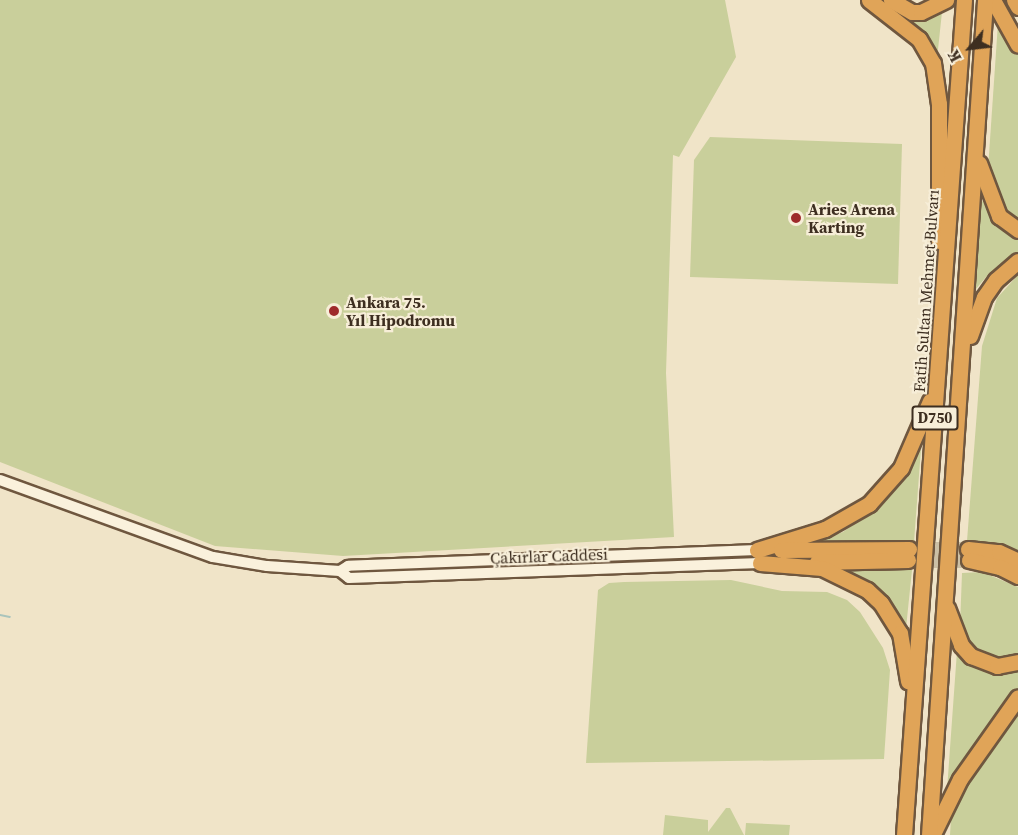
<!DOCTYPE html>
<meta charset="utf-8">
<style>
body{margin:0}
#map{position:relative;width:1018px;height:835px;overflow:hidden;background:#f0e4c8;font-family:"Source Serif 4",serif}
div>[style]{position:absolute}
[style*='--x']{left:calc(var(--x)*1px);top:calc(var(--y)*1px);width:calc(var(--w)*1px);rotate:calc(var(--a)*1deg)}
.green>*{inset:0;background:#c9cf9b}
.stream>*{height:2px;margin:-1px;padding:0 1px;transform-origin:1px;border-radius:1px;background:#a9c4bc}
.highway-tunnel>*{height:15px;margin-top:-7.5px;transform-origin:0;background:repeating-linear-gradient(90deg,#ccc0a6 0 15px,transparent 0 23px)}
.roads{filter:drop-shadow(2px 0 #6f573f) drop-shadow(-2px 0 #6f573f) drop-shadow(0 2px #6f573f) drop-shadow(0 -2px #6f573f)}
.secondary>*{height:10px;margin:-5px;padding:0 5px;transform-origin:5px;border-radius:5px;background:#faf1dc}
.highway>*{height:15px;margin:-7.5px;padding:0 7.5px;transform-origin:7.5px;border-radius:7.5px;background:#e0a458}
.dots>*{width:16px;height:16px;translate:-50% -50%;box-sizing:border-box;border:3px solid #f7eed8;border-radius:50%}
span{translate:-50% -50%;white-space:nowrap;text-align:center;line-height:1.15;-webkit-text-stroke:4.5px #f7eed8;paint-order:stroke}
.shield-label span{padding:2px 4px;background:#f7eed8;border:2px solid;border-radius:4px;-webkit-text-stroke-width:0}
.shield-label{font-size:15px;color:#3d2e20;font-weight:700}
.poi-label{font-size:16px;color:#3d2e20;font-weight:700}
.left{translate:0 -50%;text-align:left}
.street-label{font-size:16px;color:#3d2e20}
.north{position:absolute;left:940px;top:18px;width:60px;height:60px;-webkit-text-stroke:4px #f7eed8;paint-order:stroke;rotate:242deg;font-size:16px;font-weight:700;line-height:24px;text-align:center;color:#3d2e20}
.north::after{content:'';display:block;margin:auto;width:21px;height:27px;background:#3d2e20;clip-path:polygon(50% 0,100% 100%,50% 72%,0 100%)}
</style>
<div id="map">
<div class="green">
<div style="clip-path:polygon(0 0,725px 0,736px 57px,679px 157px,673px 155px,666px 373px,674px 537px,343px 556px,215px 546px,0 462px)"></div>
<div style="clip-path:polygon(878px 0,885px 0,915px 18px,942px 12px,937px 59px)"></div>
<div style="clip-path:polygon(998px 23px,1018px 55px,1018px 222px,1010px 219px,995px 195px,988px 169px)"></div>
<div style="clip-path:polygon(710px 137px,902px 144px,898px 284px,690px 277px,694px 160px)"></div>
<div style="clip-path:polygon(983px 201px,1002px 227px,1018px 238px,1018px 256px,986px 277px,970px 296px,976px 206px)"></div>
<div style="clip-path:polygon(1018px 275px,1018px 552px,1006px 545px,967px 541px,982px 346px,997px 298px)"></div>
<div style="clip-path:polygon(921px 449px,914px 542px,813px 543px,843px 532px,885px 502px)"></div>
<div style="clip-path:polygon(835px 570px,912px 570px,905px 638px,894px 615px)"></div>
<div style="clip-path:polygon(982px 572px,1018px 587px,1018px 656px,988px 661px,969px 647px,960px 626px,962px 573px)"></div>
<div style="clip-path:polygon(731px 580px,782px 591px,827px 592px,847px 600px,860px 612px,883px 648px,890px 670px,884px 759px,586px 763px,598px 590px,609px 583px,624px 582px)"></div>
<div style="clip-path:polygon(957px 651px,983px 671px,1005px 675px,1018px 670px,1018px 689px,947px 790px)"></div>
<div style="clip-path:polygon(1018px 710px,1018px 835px,950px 835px,952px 802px)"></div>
<div style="clip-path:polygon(726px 808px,730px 808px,744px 835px,663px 835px,665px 815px,708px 820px,708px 832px)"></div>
<div style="clip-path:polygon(746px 823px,790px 825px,789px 835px,745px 835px)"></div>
</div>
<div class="stream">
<div style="--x:0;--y:615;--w:10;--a:11"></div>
</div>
<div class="highway-tunnel">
<div style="--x:911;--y:549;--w:57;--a:0"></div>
<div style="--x:911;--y:560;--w:58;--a:0"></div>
</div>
<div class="roads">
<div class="secondary">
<div style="--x:0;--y:480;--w:226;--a:19.9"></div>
<div style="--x:213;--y:557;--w:55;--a:9.5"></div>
<div style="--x:267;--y:566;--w:73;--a:3.9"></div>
<div style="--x:757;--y:550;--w:409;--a:177.8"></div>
<div style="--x:348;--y:566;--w:9;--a:148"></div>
<div style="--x:340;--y:571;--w:11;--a:38"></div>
<div style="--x:349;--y:578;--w:411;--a:-2.1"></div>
</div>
<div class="highway">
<div style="--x:869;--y:0;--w:63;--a:38"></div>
<div style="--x:919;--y:39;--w:28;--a:60"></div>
<div style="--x:933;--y:63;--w:41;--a:81.7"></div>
<div style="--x:939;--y:104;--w:137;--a:90"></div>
<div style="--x:891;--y:0;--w:24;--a:30"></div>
<div style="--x:912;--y:12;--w:9;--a:0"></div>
<div style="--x:921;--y:12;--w:28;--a:-26"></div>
<div style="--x:993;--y:0;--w:51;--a:60.9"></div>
<div style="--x:1014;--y:0;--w:8;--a:60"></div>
<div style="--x:979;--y:163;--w:57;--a:69.3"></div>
<div style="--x:999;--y:216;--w:24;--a:36"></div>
<div style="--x:970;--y:336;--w:41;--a:-70.3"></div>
<div style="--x:984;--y:297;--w:21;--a:-55"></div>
<div style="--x:996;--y:280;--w:29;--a:-41"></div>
<div style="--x:968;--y:549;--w:31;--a:6"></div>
<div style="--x:999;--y:552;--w:21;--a:25"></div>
<div style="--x:757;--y:550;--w:71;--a:-17.2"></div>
<div style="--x:825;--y:529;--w:51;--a:-29.6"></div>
<div style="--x:869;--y:504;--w:48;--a:-48.4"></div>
<div style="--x:901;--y:468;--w:73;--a:-66.6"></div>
<div style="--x:781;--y:550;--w:128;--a:-0.4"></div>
<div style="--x:969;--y:560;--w:32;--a:13"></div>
<div style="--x:1000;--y:567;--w:20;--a:27"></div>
<div style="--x:817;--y:562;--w:91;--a:-1.3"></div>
<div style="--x:760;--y:563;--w:62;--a:4.6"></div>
<div style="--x:822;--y:568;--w:50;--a:26.1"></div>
<div style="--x:867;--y:590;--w:19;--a:43"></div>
<div style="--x:881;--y:603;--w:36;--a:58"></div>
<div style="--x:900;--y:633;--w:49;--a:80.5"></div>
<div style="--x:947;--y:608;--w:40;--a:69"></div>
<div style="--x:961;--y:645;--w:15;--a:48"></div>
<div style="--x:971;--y:656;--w:28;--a:21"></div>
<div style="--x:997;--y:666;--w:21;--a:-11"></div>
<div style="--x:934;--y:832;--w:59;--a:-63.9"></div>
<div style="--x:960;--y:779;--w:100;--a:-54.7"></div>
<div style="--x:904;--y:835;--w:837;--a:-85.89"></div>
<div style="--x:929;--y:835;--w:837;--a:-86.16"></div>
</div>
</div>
<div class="dots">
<div style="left:796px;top:218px;background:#9e2a2b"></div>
<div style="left:334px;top:311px;background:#9e2a2b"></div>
</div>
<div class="shield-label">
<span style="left:935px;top:418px">D750</span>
</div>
<div class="poi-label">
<span class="left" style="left:808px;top:218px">Aries Arena<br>Karting</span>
<span class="left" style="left:346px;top:311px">Ankara 75.<br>Yıl Hipodromu</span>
</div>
<div class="street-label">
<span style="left:926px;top:291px;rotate:-86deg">Fatih Sultan Mehmet Bulvarı</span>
<span style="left:549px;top:556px;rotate:-2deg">Çakırlar Caddesi</span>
</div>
<div class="north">K</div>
</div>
